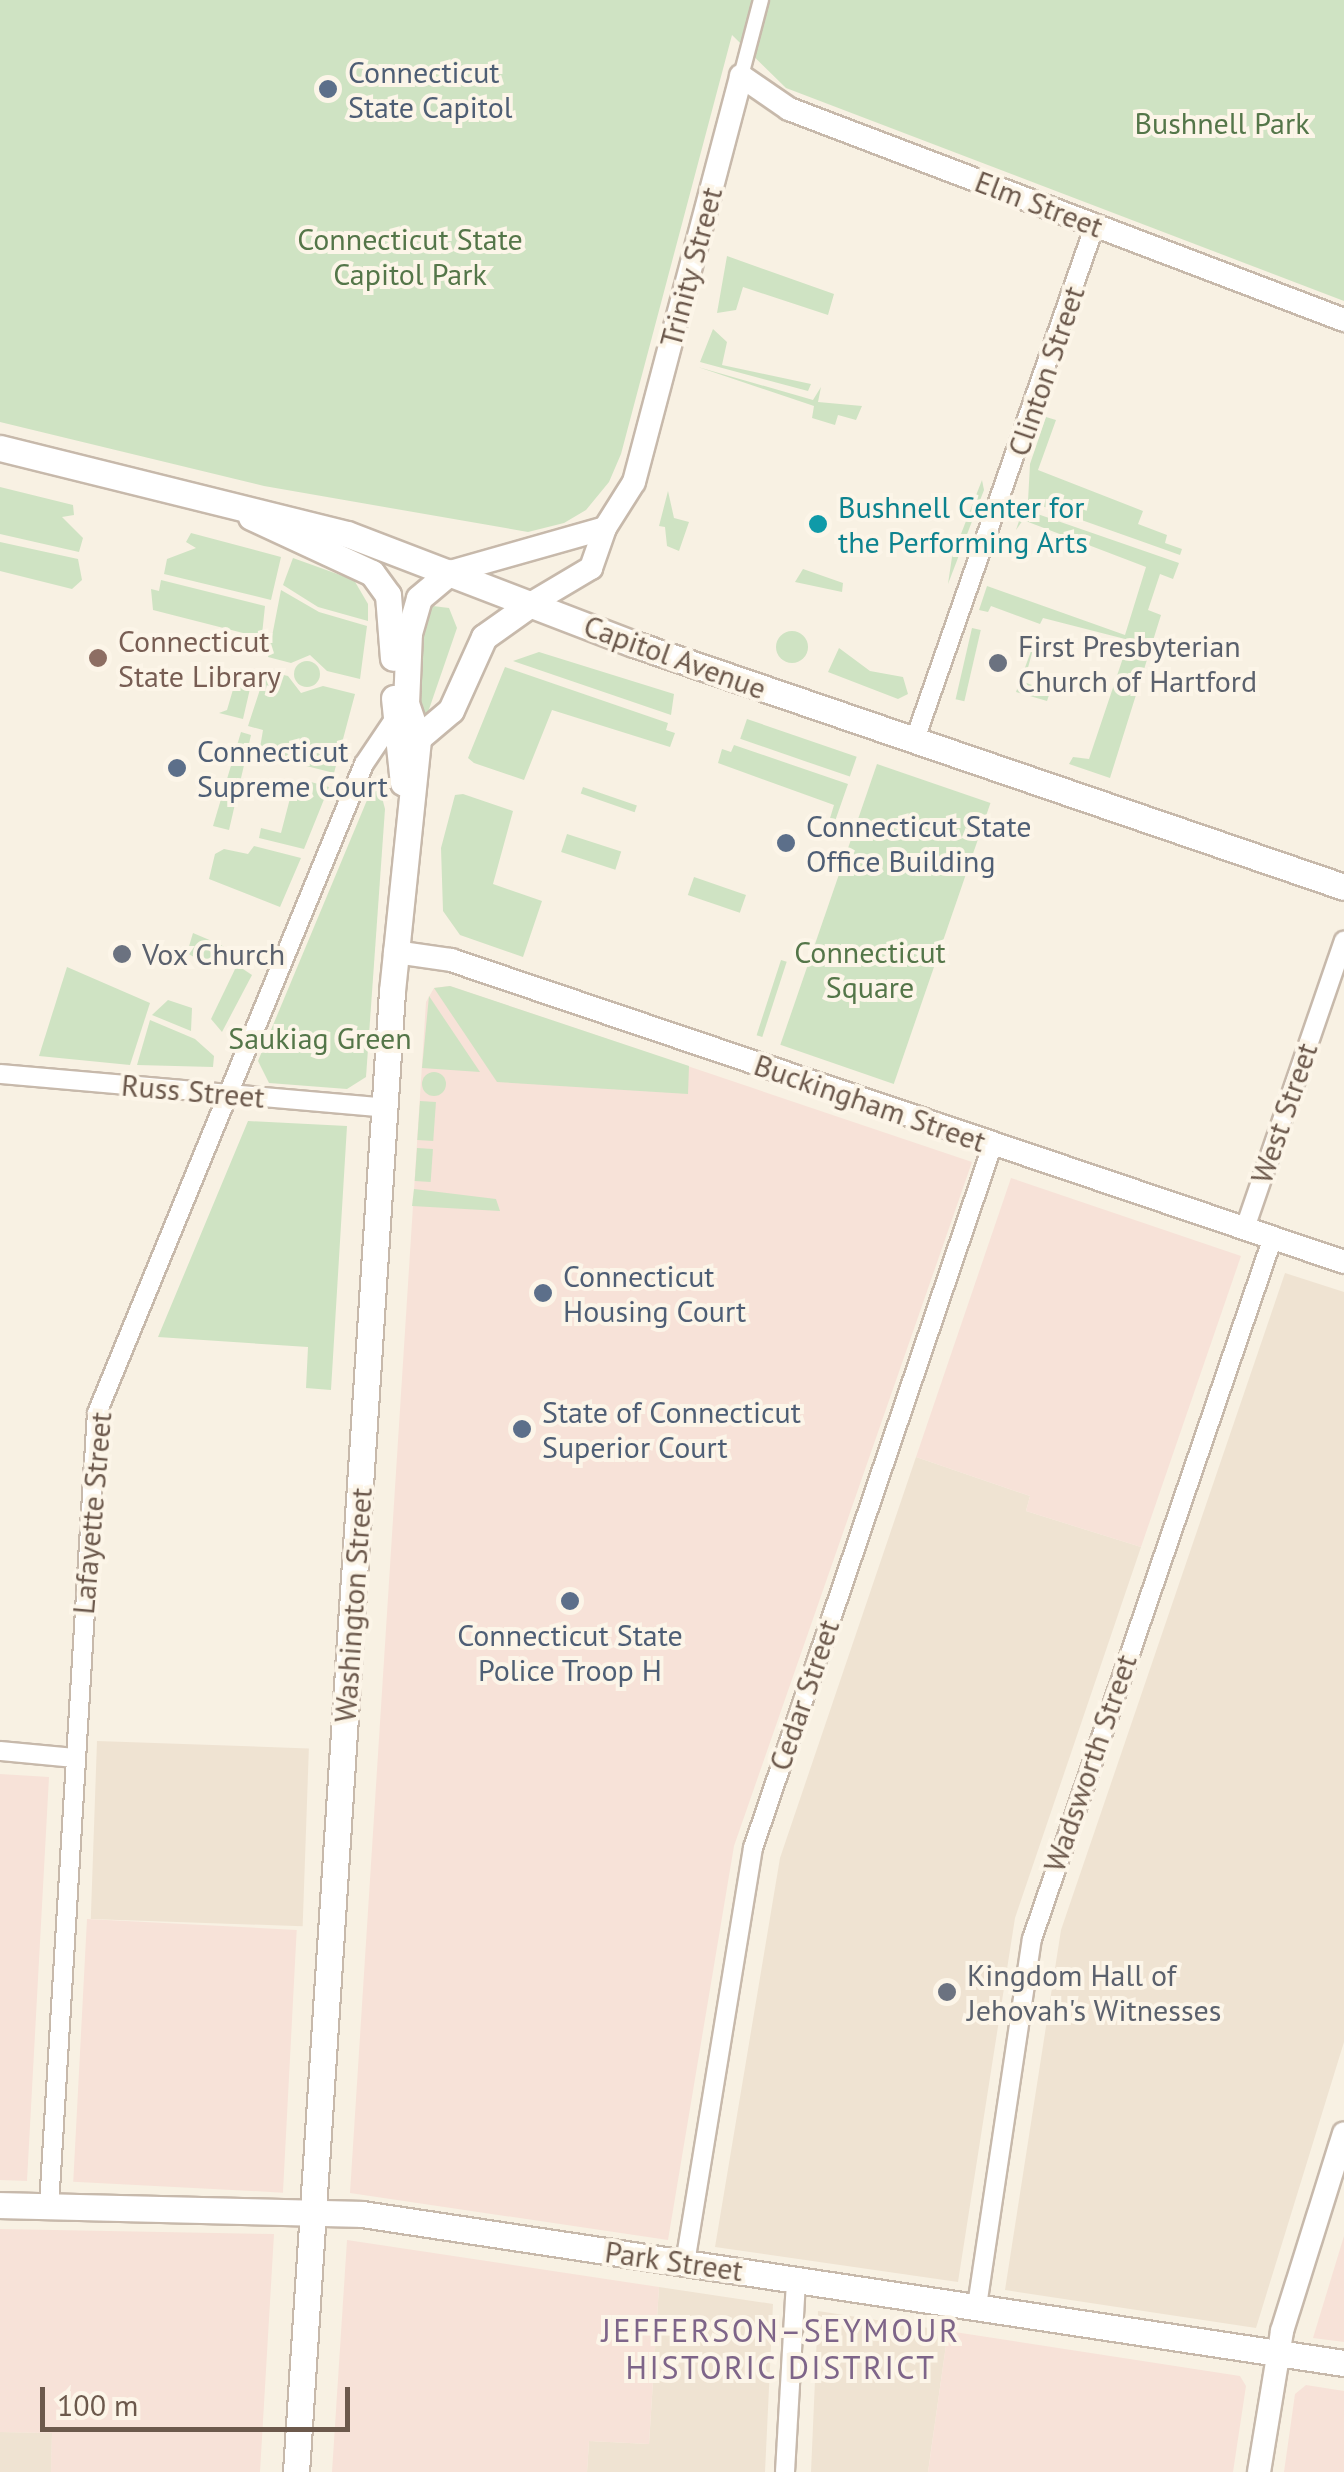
<!DOCTYPE html>
<meta charset="utf-8">
<style>
body{margin:0}
#map{position:relative;width:1344px;height:2472px;overflow:hidden;background:#f8f1e3;font-family:"PT Sans",sans-serif}
div>[style]{position:absolute}
[style*='--x']{left:calc(var(--x)*1px);top:calc(var(--y)*1px);width:calc(var(--w)*1px);rotate:calc(var(--a)*1deg)}
.residential>*{inset:0;background:#efe3d2;transform-origin:0 0}
.commercial>*{inset:0;background:#f7e2d8;transform-origin:0 0}
.green>*{inset:0;background:#cfe3c3;transform-origin:0 0}
.round{border-radius:50%}
.roads{filter:drop-shadow(2px 0 #c7b9ab) drop-shadow(-2px 0 #c7b9ab) drop-shadow(0 2px #c7b9ab) drop-shadow(0 -2px #c7b9ab)}
.pedestrian>*{height:14px;margin:-7px;padding:0 7px;transform-origin:7px;border-radius:7px;background:#fff}
.minor>*{height:18px;margin:-9px;padding:0 9px;transform-origin:9px;border-radius:9px;background:#fff}
.tertiary>*{height:22px;margin:-11px;padding:0 11px;transform-origin:11px;border-radius:11px;background:#fff}
.secondary>*{height:25px;margin:-12.5px;padding:0 12.5px;transform-origin:12.5px;border-radius:12.5px;background:#fff}
.dots>*{width:28px;height:28px;translate:-50% -50%;box-sizing:border-box;border:5px solid #fcf5e8;border-radius:50%}
span{translate:-50% -50%;white-space:nowrap;text-align:center;line-height:1.15;-webkit-text-stroke:8px #fcf5e8;paint-order:stroke}
.service-label{font-size:30px;color:#4e5e75}
.left{translate:0 -50%;text-align:left}
.park-label{font-size:30px;color:#547649}
.street-label{font-size:30px;color:#6c594c}
.culture-label{font-size:30px;color:#0d838f}
.education-label{font-size:30px;color:#785e54}
.worship-label{font-size:30px;color:#5b616d}
.neighbourhood-label{font-size:32px;color:#7e6589;letter-spacing:2.5px}
.scale{position:absolute;left:40px;top:2387px;width:310px;height:45px;box-sizing:border-box;border:5px solid #6c594c;border-top:0;padding-left:12px;font-size:30px;line-height:35px;white-space:nowrap;color:#6c594c;-webkit-text-stroke:8px #fcf5e8;paint-order:stroke}
</style>
<div id="map">
<div class="residential">
<div style="clip-path:polygon(1285px 1273px,1344px 1292px,1344px 2042px,1256px 2328px,1005px 2290px,1061px 1930px)"></div>
<div style="clip-path:polygon(916px 1457px,1030px 1496px,1026px 1511px,1141px 1547px,1015px 1918px,958px 2282px,715px 2247px,780px 1858px)"></div>
<div style="left:97px;top:1741px;width:212px;height:178px;rotate:2deg"></div>
<div style="clip-path:polygon(659px 2287px,773px 2304px,765px 2472px,587px 2472px,589px 2441px,649px 2444px)"></div>
<div style="clip-path:polygon(818px 2311px,948px 2331px,928px 2472px,811px 2472px)"></div>
<div style="left:0;top:2432px;width:52px;height:40px;rotate:1deg"></div>
</div>
<div class="commercial">
<div style="clip-path:polygon(450px 986px,972px 1162px,734px 1846px,668px 2240px,350px 2193px,426px 1002px,434px 988px)"></div>
<div style="clip-path:polygon(1011px 1178px,1241px 1256px,1141px 1547px,1026px 1511px,1030px 1496px,916px 1457px)"></div>
<div style="clip-path:polygon(0 1774px,49px 1777px,27px 2181px,0 2180px)"></div>
<div style="left:87px;top:1919px;width:210px;height:263px;rotate:3deg"></div>
<div style="clip-path:polygon(0 2229px,274px 2234px,260px 2472px,51px 2472px,52px 2433px,0 2432px)"></div>
<div style="clip-path:polygon(1344px 2236px,1344px 2342px,1313px 2338px)"></div>
<div style="clip-path:polygon(347px 2240px,659px 2287px,649px 2444px,589px 2441px,587px 2472px,332px 2472px)"></div>
<div style="clip-path:polygon(948px 2331px,1240px 2376px,1246px 2386px,1233px 2472px,928px 2472px)"></div>
<div style="clip-path:polygon(1306px 2385px,1344px 2391px,1344px 2472px,1284px 2472px,1295px 2394px)"></div>
</div>
<div class="green">
<div style="clip-path:polygon(0 0,1344px 0,1344px 301px,786px 88px,732px 35px,621px 454px,609px 482px,586px 510px,564px 523px,528px 532px,264px 486px,0 422px)"></div>
<div style="clip-path:polygon(727px 256px,834px 294px,828px 315px,743px 287px,736px 310px,717px 313px)"></div>
<div style="clip-path:polygon(713px 329px,727px 342px,722px 365px,811px 384px,808px 391px,700px 362px)"></div>
<div style="clip-path:polygon(698px 367px,813px 400px,821px 387px,818px 402px,862px 406px,856px 420px,838px 415px,835px 425px,812px 418px,814px 406px)"></div>
<div style="clip-path:polygon(1046px 417px,1056px 420px,1038px 470px,1143px 511px,1138px 524px,1167px 535px,1165px 543px,1182px 549px,1180px 555px,1028px 501px,1030px 464px)"></div>
<div style="clip-path:polygon(982px 480px,984px 490px,948px 584px,952px 557px)"></div>
<div style="clip-path:polygon(0 487px,73px 505px,74px 515px,62px 517px,83px 538px,79px 552px,0 534px)"></div>
<div style="clip-path:polygon(668px 491px,674px 518px,689px 522px,679px 551px,667px 546px,665px 527px,659px 526px)"></div>
<div style="clip-path:polygon(1023px 509px,1179px 563px,1173px 579px,1160px 574px,1148px 610px,1161px 615px,1110px 778px,1069px 764px,1073px 757px,1089px 759px,1129px 640px,1043px 618px,1040px 624px,991px 606px,988px 612px,979px 610px,987px 586px,1125px 635px,1146px 567px,1023px 520px,1016px 530px)"></div>
<div style="clip-path:polygon(191px 533px,281px 557px,271px 600px,164px 574px,167px 559px,196px 548px,186px 542px)"></div>
<div style="clip-path:polygon(0 542px,78px 559px,82px 580px,72px 589px,0 571px)"></div>
<div style="clip-path:polygon(293px 558px,354px 580px,368px 604px,368px 621px,318px 607px,283px 585px)"></div>
<div style="clip-path:polygon(803px 569px,843px 583px,842px 592px,795px 582px)"></div>
<div style="clip-path:polygon(161px 580px,265px 606px,261px 644px,243px 653px,247px 634px,153px 610px,151px 589px,159px 591px)"></div>
<div style="clip-path:polygon(281px 590px,319px 612px,367px 626px,360px 679px,327px 671px,310px 655px,291px 663px,268px 657px)"></div>
<div style="clip-path:polygon(433px 606px,449px 608px,457px 628px,426px 718px,419px 717px,425px 614px)"></div>
<div style="left:972px;top:628px;width:9px;height:73px;rotate:13deg"></div>
<div class="round" style="left:776px;top:631px;width:32px;height:32px"></div>
<div style="clip-path:polygon(1037px 635px,1024px 682px,1050px 692px,1047px 701px,1016px 692px)"></div>
<div style="clip-path:polygon(839px 648px,870px 671px,903px 677px,908px 694px,898px 699px,828px 672px)"></div>
<div style="clip-path:polygon(539px 652px,674px 694px,671px 715px,513px 661px)"></div>
<div class="round" style="left:294px;top:661px;width:26px;height:26px"></div>
<div style="clip-path:polygon(505px 667px,668px 723px,666px 730px,675px 733px,670px 747px,552px 710px,524px 780px,474px 763px,468px 758px)"></div>
<div style="clip-path:polygon(239px 669px,252px 680px,243px 719px,219px 713px,227px 710px)"></div>
<div style="clip-path:polygon(266px 671px,288px 676px,301px 693px,323px 686px,355px 694px,334px 773px,259px 754px,263px 730px,248px 726px)"></div>
<div style="left:747px;top:719px;width:116px;height:21px;rotate:19deg"></div>
<div style="clip-path:polygon(241px 732px,251px 735px,229px 830px,213px 826px)"></div>
<div style="clip-path:polygon(734px 745px,848px 784px,833px 827px,828px 825px,834px 805px,718px 763px,722px 749px,731px 752px)"></div>
<div style="left:877px;top:764px;width:120px;height:297px;rotate:19deg"></div>
<div style="clip-path:polygon(300px 779px,329px 787px,304px 849px,259px 838px,261px 828px,281px 833px,294px 783px)"></div>
<div style="left:583px;top:787px;width:57px;height:7px;rotate:19deg"></div>
<div style="clip-path:polygon(380px 790px,385px 809px,366px 1077px,347px 1089px,269px 1083px,258px 1061px,370px 793px)"></div>
<div style="clip-path:polygon(463px 794px,513px 811px,493px 884px,542px 901px,523px 957px,460px 935px,443px 911px,441px 848px,455px 795px)"></div>
<div style="left:567px;top:834px;width:57px;height:19px;rotate:18deg"></div>
<div style="clip-path:polygon(254px 846px,301px 858px,280px 907px,209px 879px,215px 854px,224px 849px,248px 854px)"></div>
<div style="left:694px;top:877px;width:55px;height:19px;rotate:19deg"></div>
<div style="clip-path:polygon(193px 933px,219px 944px,226px 948px,212px 964px,199px 960px,187px 953px)"></div>
<div style="left:781px;top:960px;width:6px;height:79px;rotate:18deg"></div>
<div style="clip-path:polygon(237px 965px,252px 975px,222px 1032px,211px 1019px)"></div>
<div style="clip-path:polygon(67px 967px,150px 1003px,130px 1065px,39px 1056px)"></div>
<div style="clip-path:polygon(450px 986px,689px 1066px,688px 1094px,497px 1082px,434px 988px)"></div>
<div style="clip-path:polygon(429px 996px,480px 1072px,422px 1068px)"></div>
<div style="clip-path:polygon(168px 1000px,192px 1008px,191px 1031px,152px 1015px)"></div>
<div style="clip-path:polygon(150px 1020px,195px 1039px,214px 1056px,213px 1067px,137px 1065px)"></div>
<div class="round" style="left:422px;top:1072px;width:24px;height:24px"></div>
<div style="left:420px;top:1101px;width:16px;height:39px;rotate:4deg"></div>
<div style="clip-path:polygon(248px 1121px,347px 1126px,331px 1390px,306px 1388px,308px 1347px,158px 1337px)"></div>
<div style="left:417px;top:1148px;width:16px;height:33px;rotate:4deg"></div>
<div style="clip-path:polygon(414px 1189px,496px 1199px,500px 1211px,412px 1206px)"></div>
</div>
<div class="roads">
<div class="pedestrian">
<div style="--x:741;--y:76;--w:79;--a:-75.3"></div>
</div>
<div class="minor">
<div style="--x:914;--y:742;--w:548;--a:-70.71"></div>
<div style="--x:0;--y:1074;--w:387;--a:5"></div>
<div style="--x:1245;--y:1228;--w:304;--a:-71"></div>
<div style="--x:0;--y:1751;--w:74;--a:5.4"></div>
<div style="--x:49;--y:2206;--w:794;--a:-86.54"></div>
<div style="--x:97;--y:1413;--w:702;--a:-67.64"></div>
<div style="--x:364;--y:764;--w:63;--a:-56.1"></div>
<div style="--x:685;--y:2263;--w:421;--a:-80.7"></div>
<div style="--x:753;--y:1848;--w:744;--a:-71.18"></div>
<div style="--x:977;--y:2306;--w:371;--a:-81.5"></div>
<div style="--x:1032;--y:1939;--w:742;--a:-71.05"></div>
<div style="--x:785;--y:2472;--w:193;--a:-86.7"></div>
</div>
<div class="tertiary">
<div style="--x:450;--y:572;--w:161;--a:-15.8"></div>
<div style="--x:532;--y:603;--w:69;--a:-30.7"></div>
<div style="--x:591;--y:568;--w:42;--a:-70.7"></div>
<div style="--x:605;--y:528;--w:54;--a:-57.8"></div>
<div style="--x:634;--y:482;--w:420;--a:-75.2"></div>
<div style="--x:741;--y:76;--w:58;--a:34.5"></div>
<div style="--x:789;--y:109;--w:594;--a:20.82"></div>
<div style="--x:395;--y:952;--w:57;--a:8.1"></div>
<div style="--x:451;--y:960;--w:943;--a:18.68"></div>
<div style="--x:1259;--y:2472;--w:143;--a:-80.7"></div>
<div style="--x:1282;--y:2331;--w:207;--a:-72.6"></div>
</div>
<div class="secondary">
<div style="--x:0;--y:448;--w:357;--a:13.9"></div>
<div style="--x:347;--y:534;--w:307;--a:21"></div>
<div style="--x:634;--y:644;--w:750;--a:18.89"></div>
<div style="--x:251;--y:517;--w:133;--a:24.8"></div>
<div style="--x:372;--y:573;--w:27;--a:54"></div>
<div style="--x:388;--y:595;--w:63;--a:85.5"></div>
<div style="--x:394;--y:698;--w:85;--a:84"></div>
<div style="--x:418;--y:738;--w:43;--a:-40.3"></div>
<div style="--x:451;--y:710;--w:80;--a:-65.7"></div>
<div style="--x:484;--y:637;--w:59;--a:-35.3"></div>
<div style="--x:0;--y:2205;--w:362;--a:1.4"></div>
<div style="--x:362;--y:2214;--w:993;--a:8.63"></div>
<div style="--x:296;--y:2472;--w:1484;--a:-86.29"></div>
<div style="--x:392;--y:991;--w:254;--a:-84.1"></div>
<div style="--x:418;--y:738;--w:36;--a:-109"></div>
<div style="--x:406;--y:704;--w:71;--a:-87.6"></div>
<div style="--x:409;--y:633;--w:36;--a:-74"></div>
<div style="--x:419;--y:598;--w:40;--a:-40"></div>
</div>
</div>
<div class="dots">
<div style="left:328px;top:89px;background:#5c6f8a"></div>
<div style="left:818px;top:524px;background:#0f9aa8"></div>
<div style="left:98px;top:658px;background:#8d6e63"></div>
<div style="left:998px;top:663px;background:#6b7280"></div>
<div style="left:177px;top:768px;background:#5c6f8a"></div>
<div style="left:786px;top:843px;background:#5c6f8a"></div>
<div style="left:122px;top:954px;background:#6b7280"></div>
<div style="left:543px;top:1293px;background:#5c6f8a"></div>
<div style="left:522px;top:1429px;background:#5c6f8a"></div>
<div style="left:570px;top:1601px;background:#5c6f8a"></div>
<div style="left:947px;top:1992px;background:#6b7280"></div>
</div>
<div class="service-label">
<span class="left" style="left:348px;top:89px">Connecticut<br>State Capitol</span>
<span class="left" style="left:197px;top:768px">Connecticut<br>Supreme Court</span>
<span class="left" style="left:806px;top:843px">Connecticut State<br>Office Building</span>
<span class="left" style="left:563px;top:1293px">Connecticut<br>Housing Court</span>
<span class="left" style="left:542px;top:1429px">State of Connecticut<br>Superior Court</span>
<span style="left:570px;top:1652px">Connecticut State<br>Police Troop H</span>
</div>
<div class="park-label">
<span style="left:1222px;top:123px">Bushnell Park</span>
<span style="left:410px;top:256px">Connecticut State<br>Capitol Park</span>
<span style="left:870px;top:969px">Connecticut<br>Square</span>
<span style="left:320px;top:1038px">Saukiag Green</span>
</div>
<div class="street-label">
<span style="left:1039px;top:204px;rotate:21deg">Elm Street</span>
<span style="left:691px;top:267px;rotate:-75deg">Trinity Street</span>
<span style="left:1046px;top:371px;rotate:-71deg">Clinton Street</span>
<span style="left:675px;top:657px;rotate:20deg">Capitol Avenue</span>
<span style="left:193px;top:1091px;rotate:5deg">Russ Street</span>
<span style="left:870px;top:1103px;rotate:19deg">Buckingham Street</span>
<span style="left:1284px;top:1113px;rotate:-71deg">West Street</span>
<span style="left:92px;top:1513px;rotate:-85deg">Lafayette Street</span>
<span style="left:353px;top:1605px;rotate:-86deg">Washington Street</span>
<span style="left:804px;top:1695px;rotate:-71deg">Cedar Street</span>
<span style="left:1090px;top:1763px;rotate:-71deg">Wadsworth Street</span>
<span style="left:674px;top:2261px;rotate:8deg">Park Street</span>
</div>
<div class="culture-label">
<span class="left" style="left:838px;top:524px">Bushnell Center for<br>the Performing Arts</span>
</div>
<div class="education-label">
<span class="left" style="left:118px;top:658px">Connecticut<br>State Library</span>
</div>
<div class="worship-label">
<span class="left" style="left:1018px;top:663px">First Presbyterian<br>Church of Hartford</span>
<span class="left" style="left:142px;top:954px">Vox Church</span>
<span class="left" style="left:967px;top:1992px">Kingdom Hall of<br>Jehovah's Witnesses</span>
</div>
<div class="neighbourhood-label">
<span style="left:781px;top:2349px">JEFFERSON–SEYMOUR<br>HISTORIC DISTRICT</span>
</div>
<div class="scale">100 m</div>
</div>
